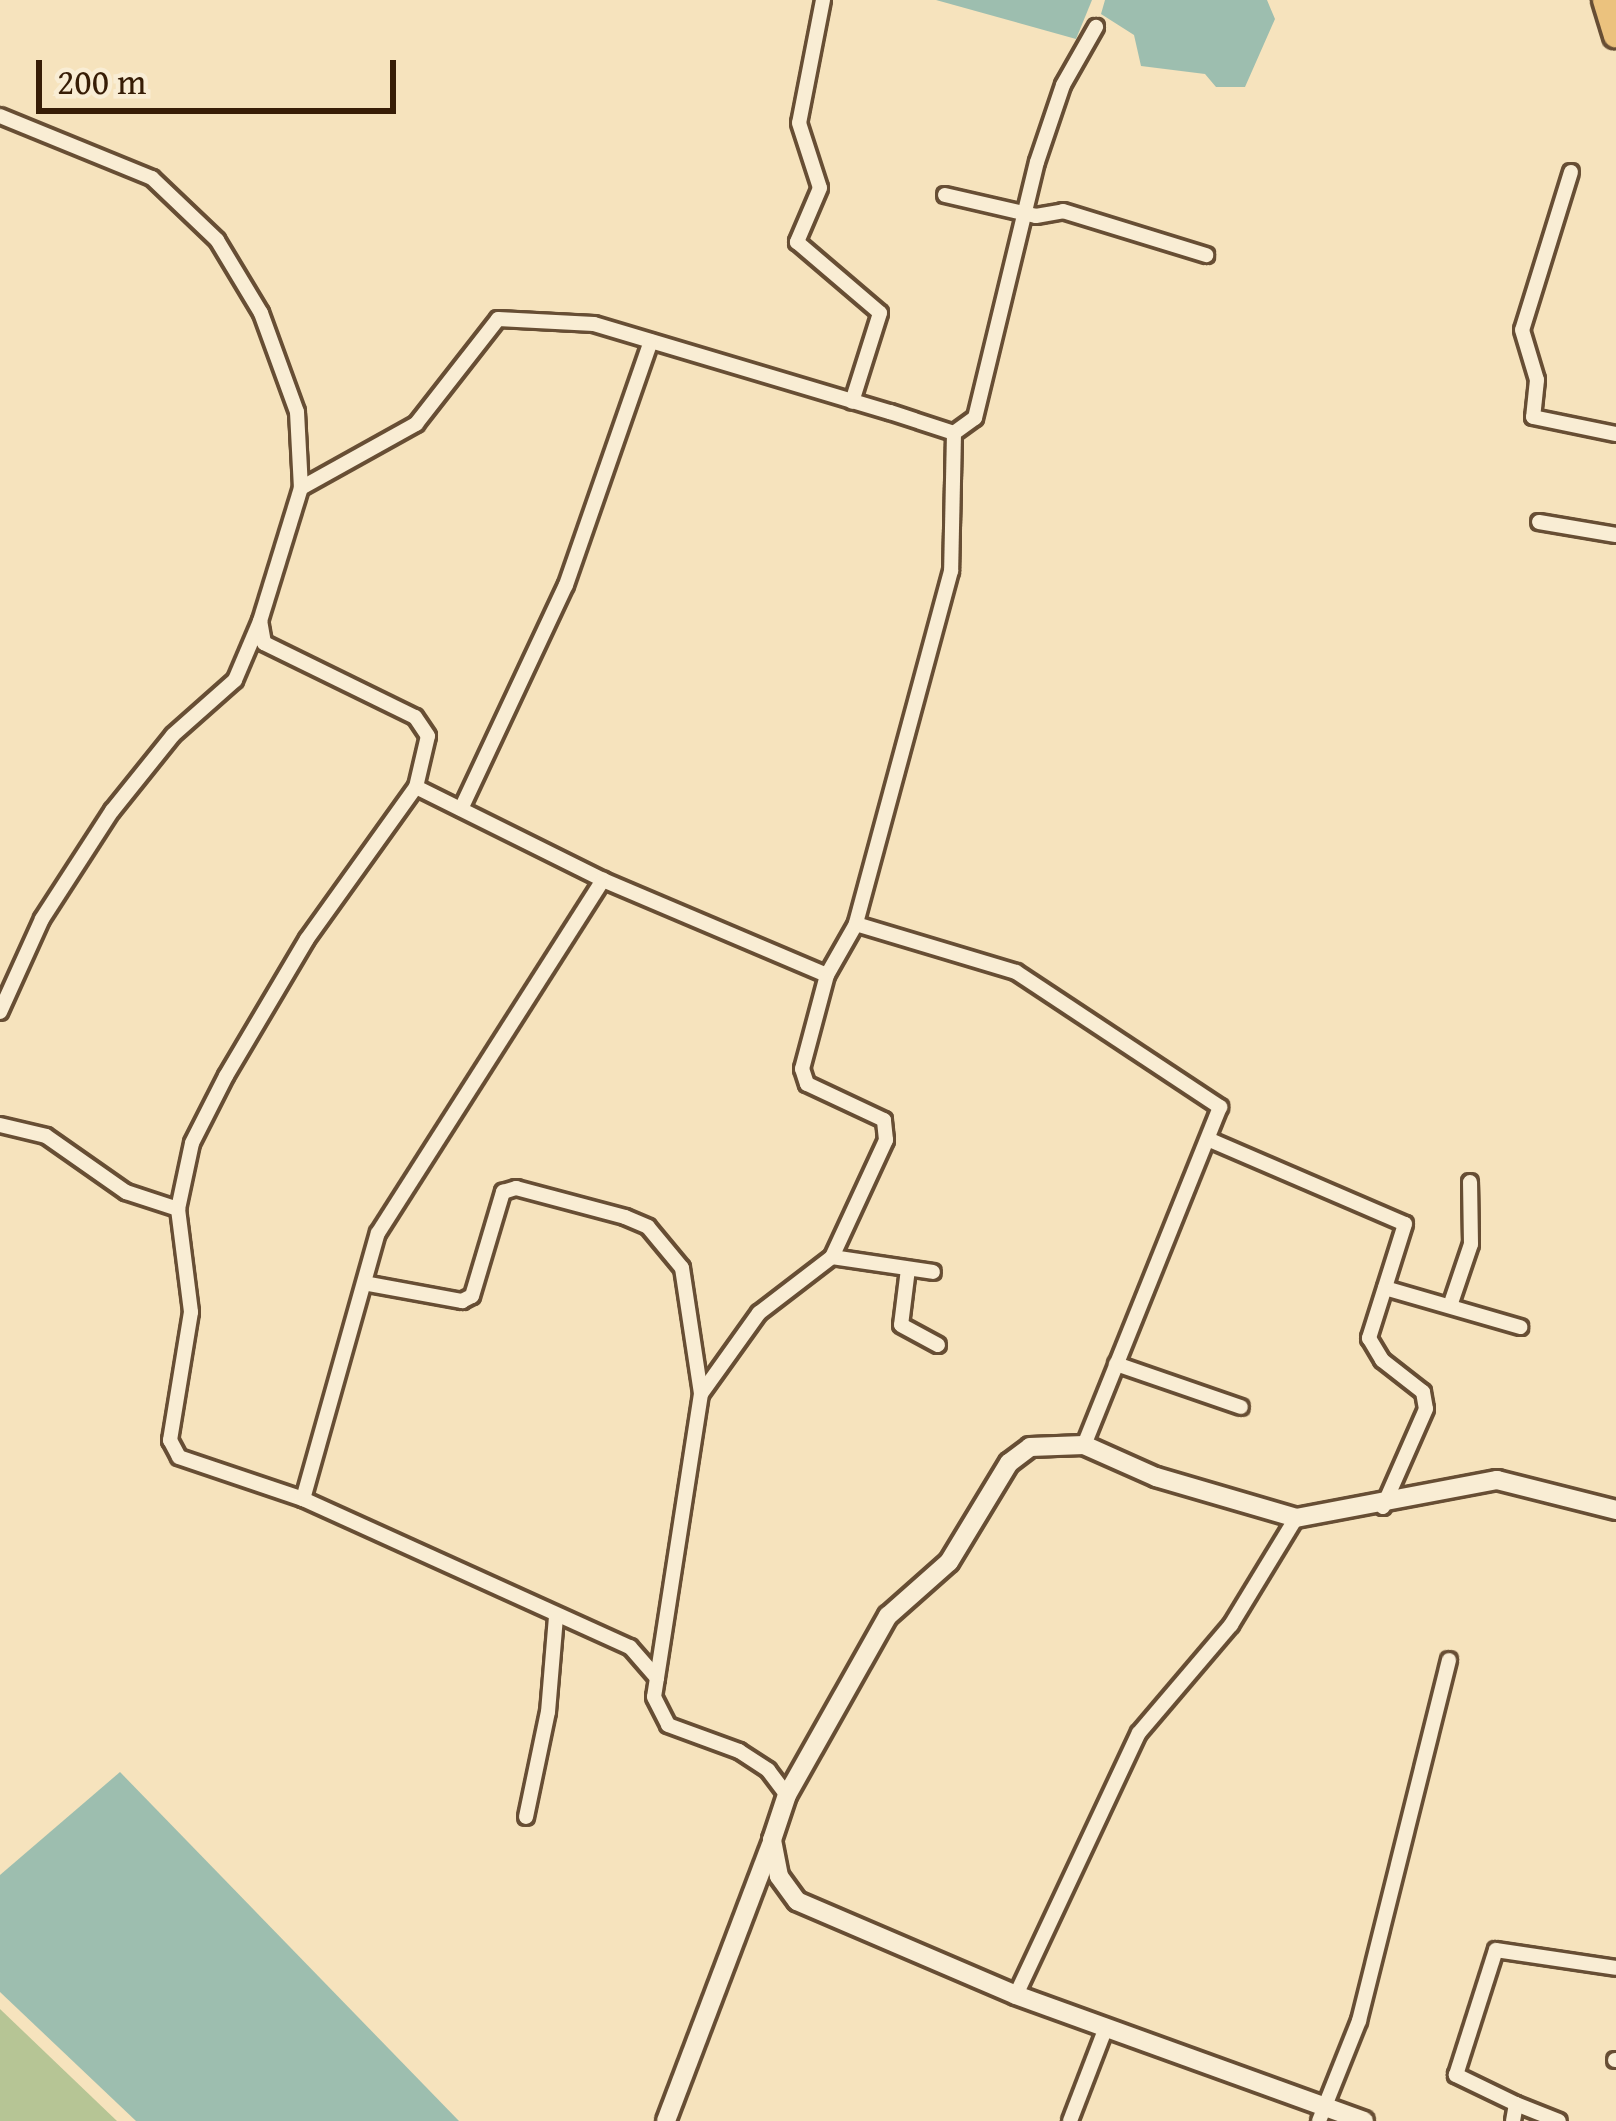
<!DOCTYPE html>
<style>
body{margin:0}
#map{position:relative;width:1616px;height:2121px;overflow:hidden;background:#f6e3bd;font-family:"Gentium Book Plus",serif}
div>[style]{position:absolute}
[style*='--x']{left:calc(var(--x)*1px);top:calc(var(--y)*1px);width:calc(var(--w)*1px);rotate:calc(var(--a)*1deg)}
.green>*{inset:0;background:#b6c595}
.water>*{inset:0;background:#9dbeaf}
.roads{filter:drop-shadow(3px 0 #674e34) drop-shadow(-3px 0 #674e34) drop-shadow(0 3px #674e34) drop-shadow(0 -3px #674e34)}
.street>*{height:14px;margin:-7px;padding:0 7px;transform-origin:7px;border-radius:7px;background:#f9edd4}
.secondary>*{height:18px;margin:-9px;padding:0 9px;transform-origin:9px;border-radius:9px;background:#f9edd4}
.highway>*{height:24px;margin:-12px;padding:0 12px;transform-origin:12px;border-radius:12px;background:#ebc27e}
span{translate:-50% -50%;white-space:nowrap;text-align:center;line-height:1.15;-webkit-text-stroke:9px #f9edd4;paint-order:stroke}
.scale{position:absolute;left:36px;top:60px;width:360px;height:54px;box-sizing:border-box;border:6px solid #371d06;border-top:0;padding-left:15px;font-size:36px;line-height:42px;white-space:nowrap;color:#371d06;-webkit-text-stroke:9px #f9edd4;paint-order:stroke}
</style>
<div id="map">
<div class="green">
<div style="clip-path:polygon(0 2009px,117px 2121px,0 2121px)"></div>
</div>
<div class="water">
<div style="clip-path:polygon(936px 0,1092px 0,1076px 39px)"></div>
<div style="clip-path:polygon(1105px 0,1267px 0,1275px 19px,1245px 87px,1216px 87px,1205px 74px,1141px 66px,1134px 35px,1101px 14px)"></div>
<div style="clip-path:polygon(120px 1772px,459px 2121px,136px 2121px,0 1992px,0 1875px)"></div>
</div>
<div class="roads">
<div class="street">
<div style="--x:823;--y:0;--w:125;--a:101"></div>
<div style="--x:799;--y:123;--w:68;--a:72.1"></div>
<div style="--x:820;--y:188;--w:59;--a:113.1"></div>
<div style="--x:797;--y:242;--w:109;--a:40.5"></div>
<div style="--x:880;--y:313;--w:93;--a:107.5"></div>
<div style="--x:0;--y:116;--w:164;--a:22.2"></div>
<div style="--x:152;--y:178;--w:90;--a:43.6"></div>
<div style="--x:217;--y:240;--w:85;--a:58.9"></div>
<div style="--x:261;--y:313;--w:105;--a:70"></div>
<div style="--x:297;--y:412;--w:76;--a:87"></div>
<div style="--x:1571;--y:172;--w:165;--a:107.2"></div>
<div style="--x:1522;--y:330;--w:52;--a:73.3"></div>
<div style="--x:1537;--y:380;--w:37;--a:96"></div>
<div style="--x:1533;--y:417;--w:85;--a:11.6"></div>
<div style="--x:945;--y:195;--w:93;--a:13"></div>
<div style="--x:1036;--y:216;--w:27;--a:-10"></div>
<div style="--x:1063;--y:211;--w:150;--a:17.1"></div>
<div style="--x:954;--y:433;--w:26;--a:-36"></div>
<div style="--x:975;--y:418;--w:263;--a:-76.4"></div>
<div style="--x:1037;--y:162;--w:81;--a:-71.3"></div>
<div style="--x:1063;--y:85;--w:67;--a:-60.4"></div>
<div style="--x:1539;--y:522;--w:78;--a:9.6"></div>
<div style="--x:416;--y:787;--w:52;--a:-76.8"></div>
<div style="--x:428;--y:736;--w:23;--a:-124"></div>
<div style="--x:415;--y:717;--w:168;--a:-153.9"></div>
<div style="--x:264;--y:643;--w:22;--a:-100"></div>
<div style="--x:260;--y:621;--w:139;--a:-72.9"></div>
<div style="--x:301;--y:488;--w:132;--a:-29.1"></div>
<div style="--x:416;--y:424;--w:133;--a:-52"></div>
<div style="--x:498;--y:319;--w:96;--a:3"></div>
<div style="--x:594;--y:324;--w:309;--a:16.6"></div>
<div style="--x:890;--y:412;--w:67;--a:18.2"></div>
<div style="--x:954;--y:433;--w:138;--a:91.2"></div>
<div style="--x:951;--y:571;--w:366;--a:105.1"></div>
<div style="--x:461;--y:809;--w:247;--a:-64.9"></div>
<div style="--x:566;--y:585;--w:258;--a:-70.8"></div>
<div style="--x:0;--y:1012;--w:102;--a:-65.7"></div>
<div style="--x:42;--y:919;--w:129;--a:-57.1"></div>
<div style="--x:112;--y:811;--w:97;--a:-51.2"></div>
<div style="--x:173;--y:735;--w:83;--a:-41.6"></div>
<div style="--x:235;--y:680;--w:64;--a:-67"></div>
<div style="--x:0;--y:1125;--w:47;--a:13.4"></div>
<div style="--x:46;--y:1136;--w:98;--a:35"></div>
<div style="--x:126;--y:1192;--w:55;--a:18.1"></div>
<div style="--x:178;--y:1209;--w:104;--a:82.8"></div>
<div style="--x:191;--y:1312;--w:130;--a:99.3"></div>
<div style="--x:170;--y:1440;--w:19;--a:62"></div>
<div style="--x:179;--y:1457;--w:131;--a:18.7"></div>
<div style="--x:303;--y:1499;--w:359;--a:24.4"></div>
<div style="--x:630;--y:1647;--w:41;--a:48.9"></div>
<div style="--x:657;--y:1678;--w:19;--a:99"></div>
<div style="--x:654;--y:1697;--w:31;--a:63"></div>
<div style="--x:668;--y:1725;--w:76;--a:20.1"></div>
<div style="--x:739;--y:1751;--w:35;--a:33"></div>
<div style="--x:768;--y:1770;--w:31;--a:53"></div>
<div style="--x:1210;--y:1140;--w:212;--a:23.3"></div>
<div style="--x:1405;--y:1224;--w:120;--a:107.5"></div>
<div style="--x:1369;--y:1338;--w:26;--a:59"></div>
<div style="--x:1382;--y:1360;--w:52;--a:38"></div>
<div style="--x:1423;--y:1392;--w:17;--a:80"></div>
<div style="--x:1426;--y:1409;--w:107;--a:113.7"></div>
<div style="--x:178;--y:1209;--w:67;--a:-78"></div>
<div style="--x:192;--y:1143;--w:75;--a:-63.1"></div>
<div style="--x:226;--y:1076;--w:159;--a:-59.4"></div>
<div style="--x:307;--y:939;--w:187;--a:-54.4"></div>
<div style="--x:416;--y:787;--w:209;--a:26.4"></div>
<div style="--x:603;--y:880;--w:243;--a:23"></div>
<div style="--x:832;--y:1257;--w:102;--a:8.4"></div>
<div style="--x:908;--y:1269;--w:56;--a:97.1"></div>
<div style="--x:901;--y:1325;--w:42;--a:28.4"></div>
<div style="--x:369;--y:1284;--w:95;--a:10.4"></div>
<div style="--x:462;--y:1301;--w:11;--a:-27"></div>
<div style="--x:472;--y:1296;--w:109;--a:-73.4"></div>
<div style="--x:503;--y:1192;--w:14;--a:-17"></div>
<div style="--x:516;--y:1188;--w:113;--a:14.9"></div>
<div style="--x:625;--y:1217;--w:25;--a:23"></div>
<div style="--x:648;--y:1227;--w:53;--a:50.3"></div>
<div style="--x:682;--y:1268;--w:127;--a:81.4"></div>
<div style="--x:1385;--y:1288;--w:141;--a:16.1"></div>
<div style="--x:1450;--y:1306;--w:65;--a:-71.3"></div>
<div style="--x:1471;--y:1244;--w:62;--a:-90.9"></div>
<div style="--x:1116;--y:1364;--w:132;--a:19"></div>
<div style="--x:303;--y:1499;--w:276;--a:-74.3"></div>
<div style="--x:378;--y:1233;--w:419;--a:-57.5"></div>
<div style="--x:657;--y:1678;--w:287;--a:-81.2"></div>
<div style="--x:701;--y:1394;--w:100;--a:-54.4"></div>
<div style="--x:759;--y:1313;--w:92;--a:-37.5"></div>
<div style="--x:832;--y:1257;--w:129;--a:-65.2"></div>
<div style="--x:886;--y:1140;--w:20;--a:-96"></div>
<div style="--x:884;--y:1120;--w:85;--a:-154.9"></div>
<div style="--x:807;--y:1084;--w:16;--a:-108"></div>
<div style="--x:802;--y:1069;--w:97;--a:-75.1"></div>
<div style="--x:827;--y:975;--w:59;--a:-60.4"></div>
<div style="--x:856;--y:924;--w:167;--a:16.7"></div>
<div style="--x:1016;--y:972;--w:245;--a:33.5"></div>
<div style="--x:1220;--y:1107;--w:364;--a:111.9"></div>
<div style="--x:526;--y:1817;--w:107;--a:-78.2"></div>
<div style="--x:548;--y:1712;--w:96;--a:-85.2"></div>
<div style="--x:1016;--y:1995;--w:289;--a:-64.9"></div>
<div style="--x:1139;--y:1733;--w:142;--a:-49.6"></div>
<div style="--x:1231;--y:1625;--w:125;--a:-58.7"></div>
<div style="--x:1615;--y:2060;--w:1;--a:0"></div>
<div style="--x:1516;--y:2104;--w:46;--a:21.6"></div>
<div style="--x:1070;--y:2121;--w:101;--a:-69"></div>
<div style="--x:1319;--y:2121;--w:108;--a:-68.2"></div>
<div style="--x:1359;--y:2021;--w:372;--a:-76"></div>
<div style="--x:1513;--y:2121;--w:17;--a:-80"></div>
<div style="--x:1516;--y:2104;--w:67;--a:-154.2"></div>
<div style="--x:1456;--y:2075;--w:131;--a:-72.3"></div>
<div style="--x:1496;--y:1950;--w:121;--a:8.5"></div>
</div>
<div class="secondary">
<div style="--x:666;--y:2121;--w:295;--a:-69.2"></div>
<div style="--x:1364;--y:2121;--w:370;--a:-160.1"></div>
<div style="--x:1016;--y:1995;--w:238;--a:-156.8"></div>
<div style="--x:797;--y:1901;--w:31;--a:-126"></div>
<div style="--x:779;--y:1876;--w:37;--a:-101"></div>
<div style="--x:772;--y:1840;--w:47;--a:-71.6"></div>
<div style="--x:787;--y:1795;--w:206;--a:-60.6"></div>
<div style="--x:888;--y:1616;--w:81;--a:-41.5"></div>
<div style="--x:949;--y:1562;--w:116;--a:-58.8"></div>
<div style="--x:1009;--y:1463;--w:26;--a:-37"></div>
<div style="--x:1030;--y:1447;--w:54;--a:-2.1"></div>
<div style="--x:1084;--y:1445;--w:79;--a:24"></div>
<div style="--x:1156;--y:1477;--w:146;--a:16.3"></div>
<div style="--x:1296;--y:1518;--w:205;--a:-10.7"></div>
<div style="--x:1497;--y:1480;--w:123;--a:14.1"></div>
</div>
<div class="highway">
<div style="--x:1605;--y:0;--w:37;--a:73"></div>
</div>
</div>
<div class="scale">200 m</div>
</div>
